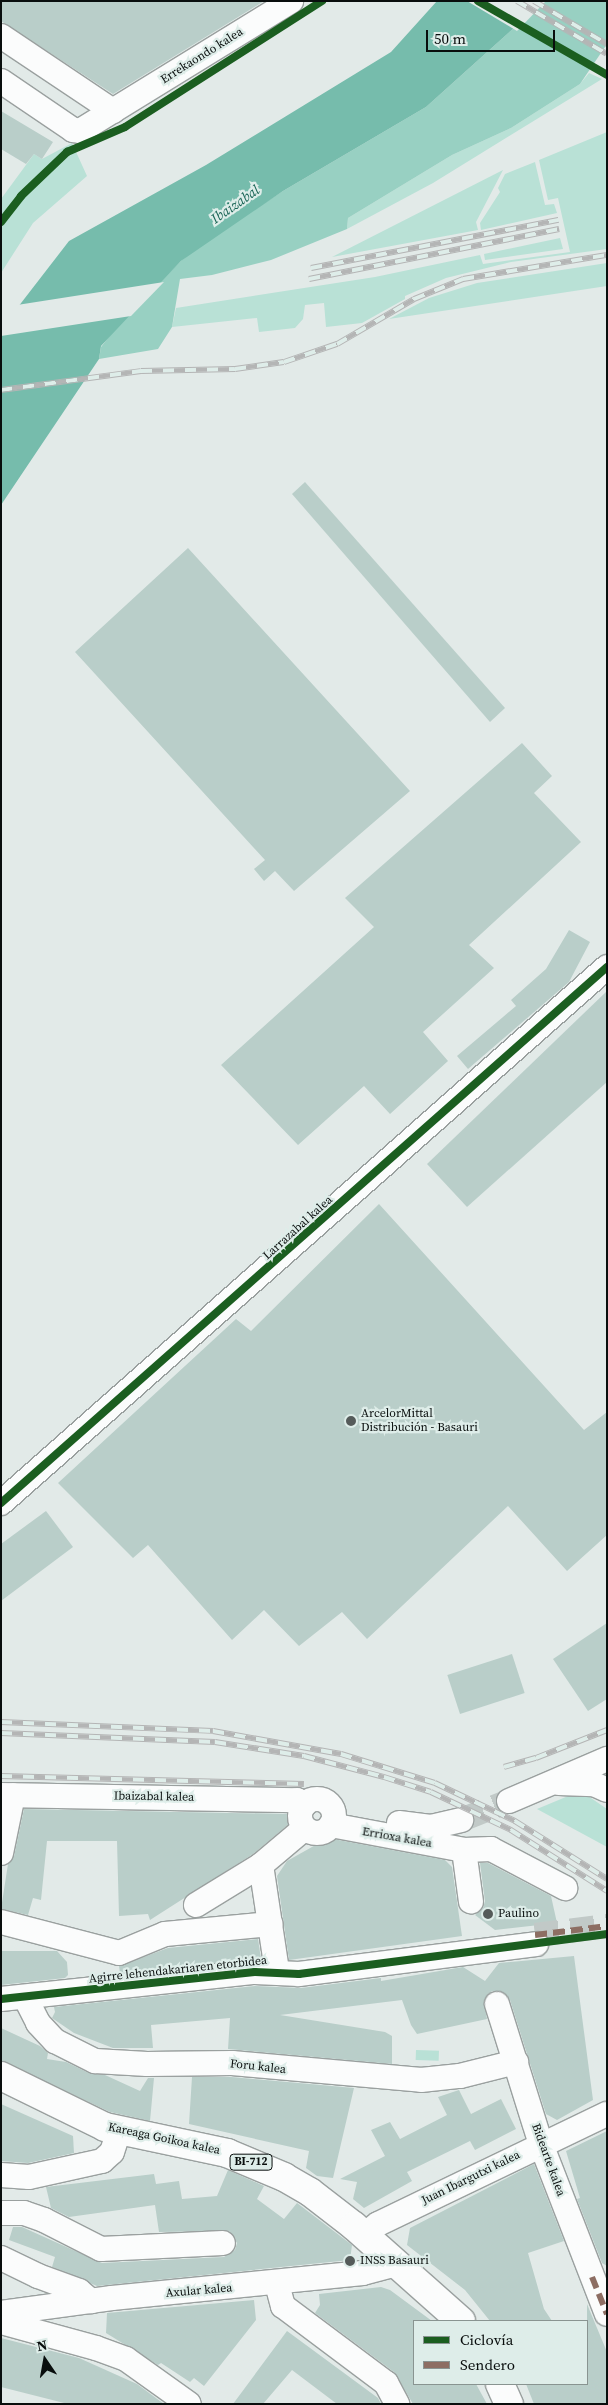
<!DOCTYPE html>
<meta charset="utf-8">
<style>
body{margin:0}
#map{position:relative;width:608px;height:2405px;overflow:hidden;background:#e2eae8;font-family:"Source Serif 4",serif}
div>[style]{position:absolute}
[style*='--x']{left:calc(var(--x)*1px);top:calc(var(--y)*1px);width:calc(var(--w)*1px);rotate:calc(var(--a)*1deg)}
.green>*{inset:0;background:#b9e1d6;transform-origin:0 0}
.forest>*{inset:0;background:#98d0c2}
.water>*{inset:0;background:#76bcac}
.pier>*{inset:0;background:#e2eae8}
.building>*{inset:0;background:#b9cec9;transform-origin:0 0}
.minor-tunnel>*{height:24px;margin-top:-12px;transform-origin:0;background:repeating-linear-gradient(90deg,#c1c9c7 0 24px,transparent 0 36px)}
.roads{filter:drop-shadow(1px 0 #9aa09f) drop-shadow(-1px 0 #9aa09f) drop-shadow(0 1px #9aa09f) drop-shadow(0 -1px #9aa09f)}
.minor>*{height:24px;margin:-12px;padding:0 12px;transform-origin:12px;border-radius:12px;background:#fbfcfc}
.minor>.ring{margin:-12px;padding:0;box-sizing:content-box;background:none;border:24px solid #fbfcfc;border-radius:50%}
.major>*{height:28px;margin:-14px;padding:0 14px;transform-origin:14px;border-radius:14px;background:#fbfcfc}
.rail>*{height:5.5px;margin-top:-2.75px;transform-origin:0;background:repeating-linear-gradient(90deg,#deede9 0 11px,#b4b5b5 0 22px);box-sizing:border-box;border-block:1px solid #b4b5b5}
.quiet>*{height:6px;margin-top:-3px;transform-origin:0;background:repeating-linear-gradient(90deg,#8d6e63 0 12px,transparent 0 18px)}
.cycleway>*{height:8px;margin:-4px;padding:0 4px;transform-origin:4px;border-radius:4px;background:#1b5e20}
.dots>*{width:14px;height:14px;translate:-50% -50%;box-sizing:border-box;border:2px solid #deede9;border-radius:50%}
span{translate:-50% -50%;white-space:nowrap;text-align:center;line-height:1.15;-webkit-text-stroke:4.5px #deede9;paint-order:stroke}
.shield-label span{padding:1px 4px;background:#deede9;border:1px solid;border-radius:4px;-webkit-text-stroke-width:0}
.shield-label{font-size:11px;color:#090e0d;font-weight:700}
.street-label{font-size:12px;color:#090e0d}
.poi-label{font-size:12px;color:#090e0d}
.left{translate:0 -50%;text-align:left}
.water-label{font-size:14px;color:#1a6556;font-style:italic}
.frame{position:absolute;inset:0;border:2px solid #090e0d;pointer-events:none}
.legend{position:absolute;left:413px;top:2320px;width:175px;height:65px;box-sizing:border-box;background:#deede9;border:1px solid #899491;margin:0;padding:6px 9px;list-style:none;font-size:15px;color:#090e0d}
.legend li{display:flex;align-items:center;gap:10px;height:25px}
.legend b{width:25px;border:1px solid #899491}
.north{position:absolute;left:20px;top:2335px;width:50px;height:50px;-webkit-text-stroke:4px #deede9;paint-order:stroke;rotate:348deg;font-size:14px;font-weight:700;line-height:20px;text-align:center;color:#090e0d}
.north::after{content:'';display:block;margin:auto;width:18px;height:22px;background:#090e0d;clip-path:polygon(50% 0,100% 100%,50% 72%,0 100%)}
.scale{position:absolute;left:426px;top:30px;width:129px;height:22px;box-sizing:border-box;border:2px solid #090e0d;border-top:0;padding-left:6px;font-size:15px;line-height:18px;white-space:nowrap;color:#090e0d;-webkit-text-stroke:4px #deede9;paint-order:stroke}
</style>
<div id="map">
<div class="green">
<div style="clip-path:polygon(589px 73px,602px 79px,433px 183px,347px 229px,348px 218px,452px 155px,511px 128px,580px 84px)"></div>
<div style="clip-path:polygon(607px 132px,607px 249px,511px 262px,446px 278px,405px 296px,405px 299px,362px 323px,326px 327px,324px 303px,305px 305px,303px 319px,295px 328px,259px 332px,257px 318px,172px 327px,176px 308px,375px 277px,480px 255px,483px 264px,570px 252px,558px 198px,548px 200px,539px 160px)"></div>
<div style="clip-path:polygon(72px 143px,87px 176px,33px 223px,1px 273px,1px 199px,34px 154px,42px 159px)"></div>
<div style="clip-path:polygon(535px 162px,545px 205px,554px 204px,557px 213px,481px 230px,480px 223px,500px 192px,498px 188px,505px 174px)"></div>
<div style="clip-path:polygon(503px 170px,476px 222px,478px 230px,332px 257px)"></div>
<div style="clip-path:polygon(560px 238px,563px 249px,485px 260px,484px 254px)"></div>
<div style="clip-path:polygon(607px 263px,607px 286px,389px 319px,429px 298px,477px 283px)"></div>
<div style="clip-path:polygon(573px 1794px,588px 1796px,607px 1809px,607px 1847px,537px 1809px)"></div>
<div style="left:416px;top:2050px;width:23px;height:10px;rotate:2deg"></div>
</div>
<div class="forest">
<div style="clip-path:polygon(544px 1px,607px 1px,607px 44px,580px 84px,511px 128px,452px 155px,348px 218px,347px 229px,271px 260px,212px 275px,180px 279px,172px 327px,158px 349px,99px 359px,101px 347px,116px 328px,181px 261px,202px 244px,283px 191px,426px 107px)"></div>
</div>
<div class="water">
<div style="clip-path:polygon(437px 1px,544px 1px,426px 107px,283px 191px,181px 261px,101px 346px,99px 359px,1px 505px,1px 329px,69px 241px,206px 165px,391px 52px)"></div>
</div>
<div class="pier">
<div style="clip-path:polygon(467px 1px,546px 1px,517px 31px)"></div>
<div style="clip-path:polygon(164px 282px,131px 316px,1px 336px,1px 325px,17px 305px)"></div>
</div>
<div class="building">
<div style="clip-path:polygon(1px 1px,264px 1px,113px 94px,1px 21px)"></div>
<div style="clip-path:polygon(1px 111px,53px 142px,42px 159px,34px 154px,26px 164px,1px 149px)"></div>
<div style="clip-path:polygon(305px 482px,505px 708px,490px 722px,292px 494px)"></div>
<div style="clip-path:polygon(188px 548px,410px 791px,294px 891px,275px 871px,264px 881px,254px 869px,265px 860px,75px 652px)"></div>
<div style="clip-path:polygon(522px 743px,552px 776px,534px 793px,581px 842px,469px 945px,494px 968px,423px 1032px,448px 1061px,390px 1114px,364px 1086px,298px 1145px,221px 1065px,374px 927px,345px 898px)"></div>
<div style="clip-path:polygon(569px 930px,590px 942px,569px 982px,468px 1069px,457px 1056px,516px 1006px,511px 1000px,546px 969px)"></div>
<div style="clip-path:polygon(607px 991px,607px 1082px,467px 1207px,427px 1164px)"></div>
<div style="clip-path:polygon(379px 1204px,584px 1430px,607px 1412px,607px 1535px,567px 1571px,508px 1506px,367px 1639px,342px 1612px,299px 1646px,264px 1610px,232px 1640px,148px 1545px,133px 1558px,58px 1483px,236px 1319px,251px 1331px)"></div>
<div style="clip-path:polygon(46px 1511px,73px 1547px,1px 1601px,1px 1544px)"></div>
<div style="clip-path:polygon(607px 1623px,607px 1699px,588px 1711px,553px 1659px)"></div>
<div style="left:512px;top:1654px;width:41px;height:68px;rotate:72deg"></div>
<div style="clip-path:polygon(24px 1809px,289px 1814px,290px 1815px,290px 1823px,253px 1854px,150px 1920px,148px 1914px,119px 1916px,117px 1841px,47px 1841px,41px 1900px,33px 1898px,28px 1915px,1px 1909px,8px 1864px,14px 1856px)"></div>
<div style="clip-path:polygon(328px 1838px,445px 1860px,452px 1867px,462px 1936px,289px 1960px,277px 1876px,287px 1861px)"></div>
<div style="clip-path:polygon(480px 1863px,488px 1863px,551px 1896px,557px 1923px,495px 1930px,475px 1915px,483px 1908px,485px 1901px)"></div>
<div style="clip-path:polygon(258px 1939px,261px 1959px,120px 1973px,119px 1966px,168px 1948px)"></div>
<div style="clip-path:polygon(1px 1951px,57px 1951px,67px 1962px,68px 1975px,65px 1978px,1px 1985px)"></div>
<div style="clip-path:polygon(574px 1956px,593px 2100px,557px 2120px,546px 2114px,510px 2000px,500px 1991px,492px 1991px,484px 2001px,487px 2019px,417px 2034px,411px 2025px,402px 2000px,280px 2015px,385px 2032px,392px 2036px,392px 2064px,228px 2049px,230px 2018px,151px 2025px,153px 2048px,113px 2048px,74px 2033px,52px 2018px,55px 2012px,54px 2007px,255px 1986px,301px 1988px,381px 1978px,381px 1981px,463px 1967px,485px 1981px,499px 1963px)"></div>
<div style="clip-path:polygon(1px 2028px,40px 2046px,48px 2053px,47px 2059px,66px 2062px,89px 2073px,105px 2075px,140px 2091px,148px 2078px,154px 2078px,150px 2121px,110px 2112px,1px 2061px)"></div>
<div style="clip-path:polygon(192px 2077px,231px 2077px,354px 2088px,333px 2178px,317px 2176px,306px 2168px,309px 2151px,189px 2124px)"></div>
<div style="clip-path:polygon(459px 2090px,471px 2114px,501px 2099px,516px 2129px,475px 2150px,470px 2141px,407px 2172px,412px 2181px,364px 2208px,353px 2199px,357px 2182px,340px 2179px,385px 2156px,371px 2130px,390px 2122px,400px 2139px,447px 2115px,438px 2097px)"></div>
<div style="clip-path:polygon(1px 2104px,73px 2136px,74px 2153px,28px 2163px,1px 2161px)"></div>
<div style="clip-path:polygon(607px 2131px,607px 2266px,602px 2263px,577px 2199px,580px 2198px,566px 2151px)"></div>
<div style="clip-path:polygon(534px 2164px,564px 2241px,528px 2253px,544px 2309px,552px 2321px,490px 2321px,465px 2290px,407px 2245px,410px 2228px)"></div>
<div style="clip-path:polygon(228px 2170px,264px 2186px,257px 2199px,284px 2219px,297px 2203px,352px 2245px,350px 2260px,97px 2286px,52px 2267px,55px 2257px,9px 2240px,13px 2227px,22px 2227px,102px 2263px,224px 2257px,235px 2250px,237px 2243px,229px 2231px,159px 2232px,155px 2205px,69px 2217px,51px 2208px,46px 2187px,154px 2174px,156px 2184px,179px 2181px,182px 2199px,217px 2196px)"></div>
<div style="clip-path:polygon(381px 2287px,390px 2290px,432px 2321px,414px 2321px,414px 2384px,476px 2384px,487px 2404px,413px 2404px,394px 2372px,315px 2313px,320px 2305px,319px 2294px)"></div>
<div style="clip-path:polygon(254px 2300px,256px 2320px,204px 2386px,194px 2378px,190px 2382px,161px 2363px,158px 2365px,106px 2333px,107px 2313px)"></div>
<div style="clip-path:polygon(587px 2304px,607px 2352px,607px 2404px,534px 2404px,526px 2384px,587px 2384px)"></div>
<div style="clip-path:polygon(287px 2331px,378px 2398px,381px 2404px,337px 2404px,292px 2370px,263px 2404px,233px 2404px)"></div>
<div style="clip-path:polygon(1px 2338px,79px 2358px,137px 2384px,164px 2404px,68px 2404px,1px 2387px)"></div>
</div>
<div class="minor-tunnel">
<div style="--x:461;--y:1820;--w:52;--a:-21.6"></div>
<div style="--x:535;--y:1935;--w:73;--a:-7.1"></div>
</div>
<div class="roads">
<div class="minor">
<div style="--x:1;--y:36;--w:135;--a:33.8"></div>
<div style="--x:1;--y:81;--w:87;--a:34.2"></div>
<div style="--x:73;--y:130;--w:7;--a:8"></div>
<div style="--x:80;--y:131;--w:248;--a:-31.6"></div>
<div style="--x:1;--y:1503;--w:809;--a:-41.49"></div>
<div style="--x:559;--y:1783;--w:35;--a:2"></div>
<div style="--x:594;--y:1784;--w:14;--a:25"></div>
<div style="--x:1;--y:1795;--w:296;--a:1"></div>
<div style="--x:297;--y:1800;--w:9;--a:27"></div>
<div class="ring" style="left:300px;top:1799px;width:10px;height:10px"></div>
<div style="--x:509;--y:1801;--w:107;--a:-23.2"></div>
<div style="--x:399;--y:1823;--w:32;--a:7"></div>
<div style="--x:431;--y:1827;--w:31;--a:-13"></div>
<div style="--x:331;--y:1825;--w:135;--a:10.6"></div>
<div style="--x:464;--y:1850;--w:52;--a:82.3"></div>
<div style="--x:464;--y:1850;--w:27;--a:-2"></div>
<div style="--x:491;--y:1849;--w:84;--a:27.8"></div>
<div style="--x:1;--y:1853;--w:59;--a:-78.3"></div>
<div style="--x:261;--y:1865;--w:107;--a:81.4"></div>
<div style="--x:196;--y:1905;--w:76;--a:-31.6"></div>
<div style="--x:261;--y:1865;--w:57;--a:-40.1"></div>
<div style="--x:1;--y:1922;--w:122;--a:14.7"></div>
<div style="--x:119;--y:1953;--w:50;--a:-22.4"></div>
<div style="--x:165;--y:1934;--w:106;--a:-5.4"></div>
<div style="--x:25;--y:1997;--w:29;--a:63"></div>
<div style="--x:38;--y:2023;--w:25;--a:47"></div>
<div style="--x:55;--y:2041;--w:45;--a:26.6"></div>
<div style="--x:95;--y:2061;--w:52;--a:3.3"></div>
<div style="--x:147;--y:2064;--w:85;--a:-0.7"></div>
<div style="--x:232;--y:2063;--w:190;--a:5.1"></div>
<div style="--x:421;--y:2080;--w:39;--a:-6"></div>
<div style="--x:460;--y:2076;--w:58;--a:-14"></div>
<div style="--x:1;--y:1999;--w:255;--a:-6.1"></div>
<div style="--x:255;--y:1972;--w:44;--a:2.6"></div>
<div style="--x:299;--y:1974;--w:239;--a:-7.2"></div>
<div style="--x:497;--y:2004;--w:147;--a:72.6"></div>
<div style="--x:541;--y:2144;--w:182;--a:68.8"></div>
<div style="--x:1;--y:2175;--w:28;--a:4"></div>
<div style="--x:29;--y:2177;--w:75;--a:-12.4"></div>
<div style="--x:102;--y:2161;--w:13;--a:-42"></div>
<div style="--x:112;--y:2152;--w:22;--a:-72"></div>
<div style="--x:1;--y:2213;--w:23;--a:0"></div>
<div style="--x:24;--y:2213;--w:21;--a:19"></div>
<div style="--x:44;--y:2220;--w:64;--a:27"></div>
<div style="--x:101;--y:2249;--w:122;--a:-2.8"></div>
<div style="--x:364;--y:2235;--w:18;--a:-38"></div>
<div style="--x:378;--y:2224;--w:254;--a:-25.7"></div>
<div style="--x:1;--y:2258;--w:41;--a:25.9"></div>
<div style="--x:38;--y:2276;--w:44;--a:20.1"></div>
<div style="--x:79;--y:2291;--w:16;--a:40"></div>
<div style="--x:277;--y:2284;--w:23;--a:75"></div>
<div style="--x:283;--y:2306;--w:129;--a:36.8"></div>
<div style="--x:386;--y:2383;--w:24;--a:62"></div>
<div style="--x:1;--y:2313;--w:112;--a:-7.7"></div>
<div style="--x:112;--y:2298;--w:252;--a:-5.7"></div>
<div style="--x:363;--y:2273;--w:35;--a:-15"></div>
<div style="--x:1;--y:2322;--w:98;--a:15.3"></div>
<div style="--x:96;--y:2348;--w:32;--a:20"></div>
<div style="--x:126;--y:2359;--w:77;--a:35.5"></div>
</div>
<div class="major">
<div style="--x:1;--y:2076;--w:116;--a:26.1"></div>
<div style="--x:105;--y:2127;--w:125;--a:12"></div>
<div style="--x:227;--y:2153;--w:62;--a:22.8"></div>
<div style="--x:284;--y:2177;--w:30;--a:30"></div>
<div style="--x:310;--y:2192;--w:56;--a:37.7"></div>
<div style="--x:354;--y:2226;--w:143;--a:41.6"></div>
<div style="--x:500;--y:2384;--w:22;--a:66"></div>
</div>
</div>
<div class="rail">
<div style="--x:517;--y:1;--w:104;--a:30.5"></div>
<div style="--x:534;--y:1;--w:85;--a:30.5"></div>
<div style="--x:311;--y:268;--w:252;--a:-11"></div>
<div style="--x:309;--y:279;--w:255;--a:-11.3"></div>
<div style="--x:1;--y:390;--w:141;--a:-7.7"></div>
<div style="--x:141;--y:371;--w:94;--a:-1.2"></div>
<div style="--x:235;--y:369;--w:49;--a:-8.1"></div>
<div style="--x:284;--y:362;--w:56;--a:-18.8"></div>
<div style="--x:337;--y:344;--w:89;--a:-30.3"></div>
<div style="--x:414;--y:299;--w:53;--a:-22.2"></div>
<div style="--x:463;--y:279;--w:146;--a:-9.5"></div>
<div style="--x:1;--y:1722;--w:212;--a:2.4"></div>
<div style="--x:213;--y:1731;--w:130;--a:10.2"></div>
<div style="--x:341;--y:1754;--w:98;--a:17.1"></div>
<div style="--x:435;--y:1783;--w:89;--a:25.4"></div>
<div style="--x:515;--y:1821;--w:109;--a:32.2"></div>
<div style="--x:1;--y:1733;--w:214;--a:2.4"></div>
<div style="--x:215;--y:1742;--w:90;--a:8.9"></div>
<div style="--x:304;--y:1756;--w:83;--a:14.7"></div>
<div style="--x:384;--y:1777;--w:49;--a:17.7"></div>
<div style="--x:431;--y:1792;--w:89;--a:25.4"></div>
<div style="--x:511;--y:1830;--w:114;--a:32.4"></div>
<div style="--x:504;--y:1767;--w:33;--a:-16"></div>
<div style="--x:536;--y:1758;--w:76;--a:-21.5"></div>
<div style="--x:1;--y:1776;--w:303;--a:1.5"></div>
</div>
<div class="quiet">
<div style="--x:535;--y:1935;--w:73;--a:-7.1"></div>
<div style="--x:592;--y:2277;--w:40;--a:68"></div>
</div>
<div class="cycleway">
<div style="--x:478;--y:1;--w:149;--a:29.8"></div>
<div style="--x:1;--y:222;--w:33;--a:-52"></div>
<div style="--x:21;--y:196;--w:64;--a:-43.7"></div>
<div style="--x:67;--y:152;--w:63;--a:-23.3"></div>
<div style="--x:125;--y:127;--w:234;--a:-32.6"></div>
<div style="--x:1;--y:1503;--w:809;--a:-41.49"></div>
<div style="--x:1;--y:1999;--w:255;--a:-6.1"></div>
<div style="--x:255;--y:1972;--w:44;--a:2.6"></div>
<div style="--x:299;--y:1974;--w:311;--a:-7.4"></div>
</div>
<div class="dots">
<div style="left:351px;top:1421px;background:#555b5a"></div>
<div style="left:488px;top:1914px;background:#555b5a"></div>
<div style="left:350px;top:2261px;background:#555b5a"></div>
</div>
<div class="shield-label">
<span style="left:251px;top:2162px">BI-712</span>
</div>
<div class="street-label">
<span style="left:202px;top:56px;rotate:-32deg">Errekaondo kalea</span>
<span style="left:298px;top:1228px;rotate:-42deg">Larrazabal kalea</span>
<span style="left:154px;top:1797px;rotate:1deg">Ibaizabal kalea</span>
<span style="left:397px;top:1838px;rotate:10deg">Errioxa kalea</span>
<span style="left:178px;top:1970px;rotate:-6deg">Agirre lehendakariaren etorbidea</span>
<span style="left:258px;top:2067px;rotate:6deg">Foru kalea</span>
<span style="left:164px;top:2139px;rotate:12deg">Kareaga Goikoa kalea</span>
<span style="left:548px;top:2160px;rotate:70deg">Bidearte kalea</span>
<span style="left:471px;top:2178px;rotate:-26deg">Juan Ibargutxi kalea</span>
<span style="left:199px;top:2291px;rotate:-5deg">Axular kalea</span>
</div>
<div class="poi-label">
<span class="left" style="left:361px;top:1421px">ArcelorMittal<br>Distribución - Basauri</span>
<span class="left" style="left:498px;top:1914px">Paulino</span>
<span class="left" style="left:360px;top:2261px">INSS Basauri</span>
</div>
<div class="water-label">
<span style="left:235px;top:204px;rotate:-35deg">Ibaizabal</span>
</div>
<div class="frame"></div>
<ul class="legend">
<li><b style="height:6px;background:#1b5e20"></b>Ciclovía</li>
<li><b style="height:6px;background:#8d6e63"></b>Sendero</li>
</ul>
<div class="north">N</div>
<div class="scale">50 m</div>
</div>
